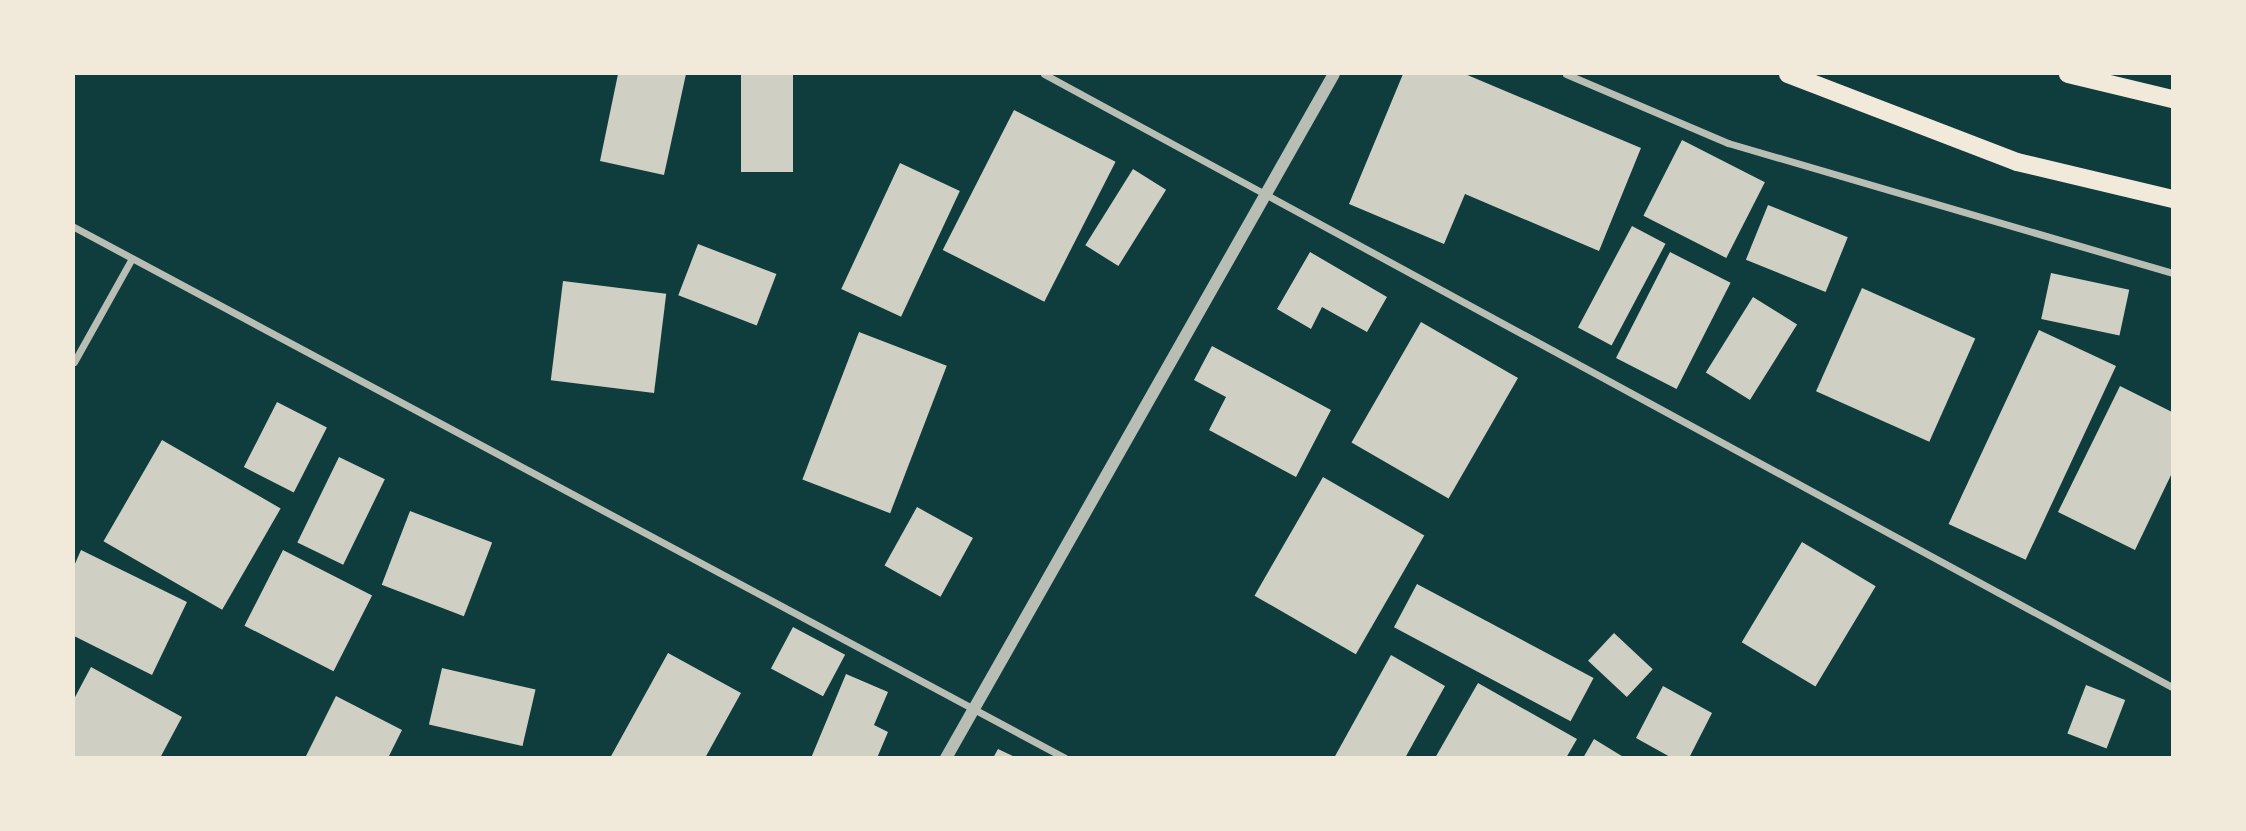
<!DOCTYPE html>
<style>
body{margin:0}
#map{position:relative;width:2246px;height:831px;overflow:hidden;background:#0f3d3e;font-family:"Crimson Pro",serif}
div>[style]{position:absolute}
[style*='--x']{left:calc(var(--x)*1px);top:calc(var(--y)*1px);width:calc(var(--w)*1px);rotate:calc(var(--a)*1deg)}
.building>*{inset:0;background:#cfcfc3;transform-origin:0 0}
.minor>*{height:7px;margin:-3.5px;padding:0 3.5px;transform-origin:3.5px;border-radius:3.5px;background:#b8beb3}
.tertiary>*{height:12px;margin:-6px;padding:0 6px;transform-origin:6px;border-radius:6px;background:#b8beb3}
.primary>*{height:18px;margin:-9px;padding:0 9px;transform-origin:9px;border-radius:9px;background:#f1e9da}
span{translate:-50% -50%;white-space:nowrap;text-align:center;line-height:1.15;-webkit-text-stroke:7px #f1e9da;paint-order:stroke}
.frame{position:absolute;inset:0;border:75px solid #f1e9da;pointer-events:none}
</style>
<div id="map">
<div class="building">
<div style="clip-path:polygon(618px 74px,686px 74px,664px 175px,600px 161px)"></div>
<div style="left:741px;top:74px;width:52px;height:98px"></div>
<div style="clip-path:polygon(1403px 74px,1465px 74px,1641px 148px,1599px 251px,1465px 194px,1444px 244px,1349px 204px)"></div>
<div style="left:1014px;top:110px;width:114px;height:157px;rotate:27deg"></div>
<div style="left:1682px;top:140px;width:93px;height:85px;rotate:27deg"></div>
<div style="left:900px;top:163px;width:66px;height:139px;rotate:25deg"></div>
<div style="left:1133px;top:169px;width:39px;height:90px;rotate:32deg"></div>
<div style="left:1768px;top:205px;width:86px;height:59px;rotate:22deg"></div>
<div style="left:1632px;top:226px;width:38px;height:115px;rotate:28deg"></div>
<div style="left:698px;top:244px;width:84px;height:55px;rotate:21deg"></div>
<div style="clip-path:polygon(1310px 252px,1387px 297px,1367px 332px,1322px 307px,1311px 329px,1277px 309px)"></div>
<div style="left:1670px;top:252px;width:68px;height:119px;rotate:27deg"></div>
<div style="left:2051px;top:273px;width:80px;height:47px;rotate:12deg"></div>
<div style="left:563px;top:281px;width:104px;height:100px;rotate:7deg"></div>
<div style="left:1862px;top:288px;width:124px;height:113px;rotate:24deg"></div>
<div style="left:1753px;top:297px;width:52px;height:89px;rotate:32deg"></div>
<div style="left:1421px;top:322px;width:112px;height:139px;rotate:30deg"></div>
<div style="left:2039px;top:330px;width:85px;height:214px;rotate:25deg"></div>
<div style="left:859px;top:332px;width:94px;height:158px;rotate:21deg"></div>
<div style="clip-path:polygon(1212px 346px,1331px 410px,1296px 477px,1209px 430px,1226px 397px,1194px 380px)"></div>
<div style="clip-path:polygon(2120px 386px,2172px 412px,2172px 473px,2135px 550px,2058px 512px)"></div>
<div style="left:277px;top:402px;width:56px;height:73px;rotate:27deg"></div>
<div style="left:162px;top:440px;width:137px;height:117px;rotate:30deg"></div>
<div style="left:339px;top:457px;width:51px;height:95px;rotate:26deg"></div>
<div style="left:1323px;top:477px;width:117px;height:137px;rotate:30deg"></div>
<div style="left:917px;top:507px;width:64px;height:67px;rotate:29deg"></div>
<div style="left:410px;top:511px;width:88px;height:79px;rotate:21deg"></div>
<div style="left:1802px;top:542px;width:86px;height:117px;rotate:31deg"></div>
<div style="clip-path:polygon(81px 550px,187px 602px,152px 675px,74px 636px,74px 566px)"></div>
<div style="left:283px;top:550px;width:100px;height:85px;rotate:27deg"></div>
<div style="left:1417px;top:584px;width:200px;height:49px;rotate:28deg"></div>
<div style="left:793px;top:627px;width:59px;height:47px;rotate:28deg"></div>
<div style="left:1614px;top:633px;width:53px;height:38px;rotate:43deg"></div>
<div style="clip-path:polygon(668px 653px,741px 693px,705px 758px,610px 758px)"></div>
<div style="clip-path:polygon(1391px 655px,1445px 686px,1405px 758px,1334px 758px)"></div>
<div style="clip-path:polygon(91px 667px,182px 717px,160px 758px,74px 758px,74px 699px)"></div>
<div style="left:442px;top:668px;width:96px;height:58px;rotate:13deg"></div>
<div style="clip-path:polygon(846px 674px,888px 692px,874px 725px,888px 732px,877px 758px,811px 758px)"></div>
<div style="clip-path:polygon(1478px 683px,1577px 739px,1566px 758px,1435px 758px)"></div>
<div style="left:2086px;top:685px;width:42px;height:52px;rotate:21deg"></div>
<div style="clip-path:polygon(1663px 686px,1712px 713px,1689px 758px,1672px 758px,1636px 738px)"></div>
<div style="clip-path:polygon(336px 696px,402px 730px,388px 758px,305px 758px)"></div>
<div style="clip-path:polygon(1594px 739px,1625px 758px,1583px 758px)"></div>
<div style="clip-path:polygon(998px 749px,1017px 758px,993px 758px)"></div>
</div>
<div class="minor">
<div style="--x:1044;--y:74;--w:1284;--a:28.52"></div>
<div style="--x:1566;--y:74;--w:176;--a:23.1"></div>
<div style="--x:1728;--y:143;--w:463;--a:16.3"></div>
<div style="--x:74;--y:227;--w:1124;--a:28.18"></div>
<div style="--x:74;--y:362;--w:117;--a:-60.8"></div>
</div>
<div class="tertiary">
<div style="--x:946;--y:758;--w:786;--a:-60.44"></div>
</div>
<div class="primary">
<div style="--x:1788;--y:74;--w:245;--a:21"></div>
<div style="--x:2017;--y:162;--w:159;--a:13.4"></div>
<div style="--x:2068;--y:74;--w:107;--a:13.5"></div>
</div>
<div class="frame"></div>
</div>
